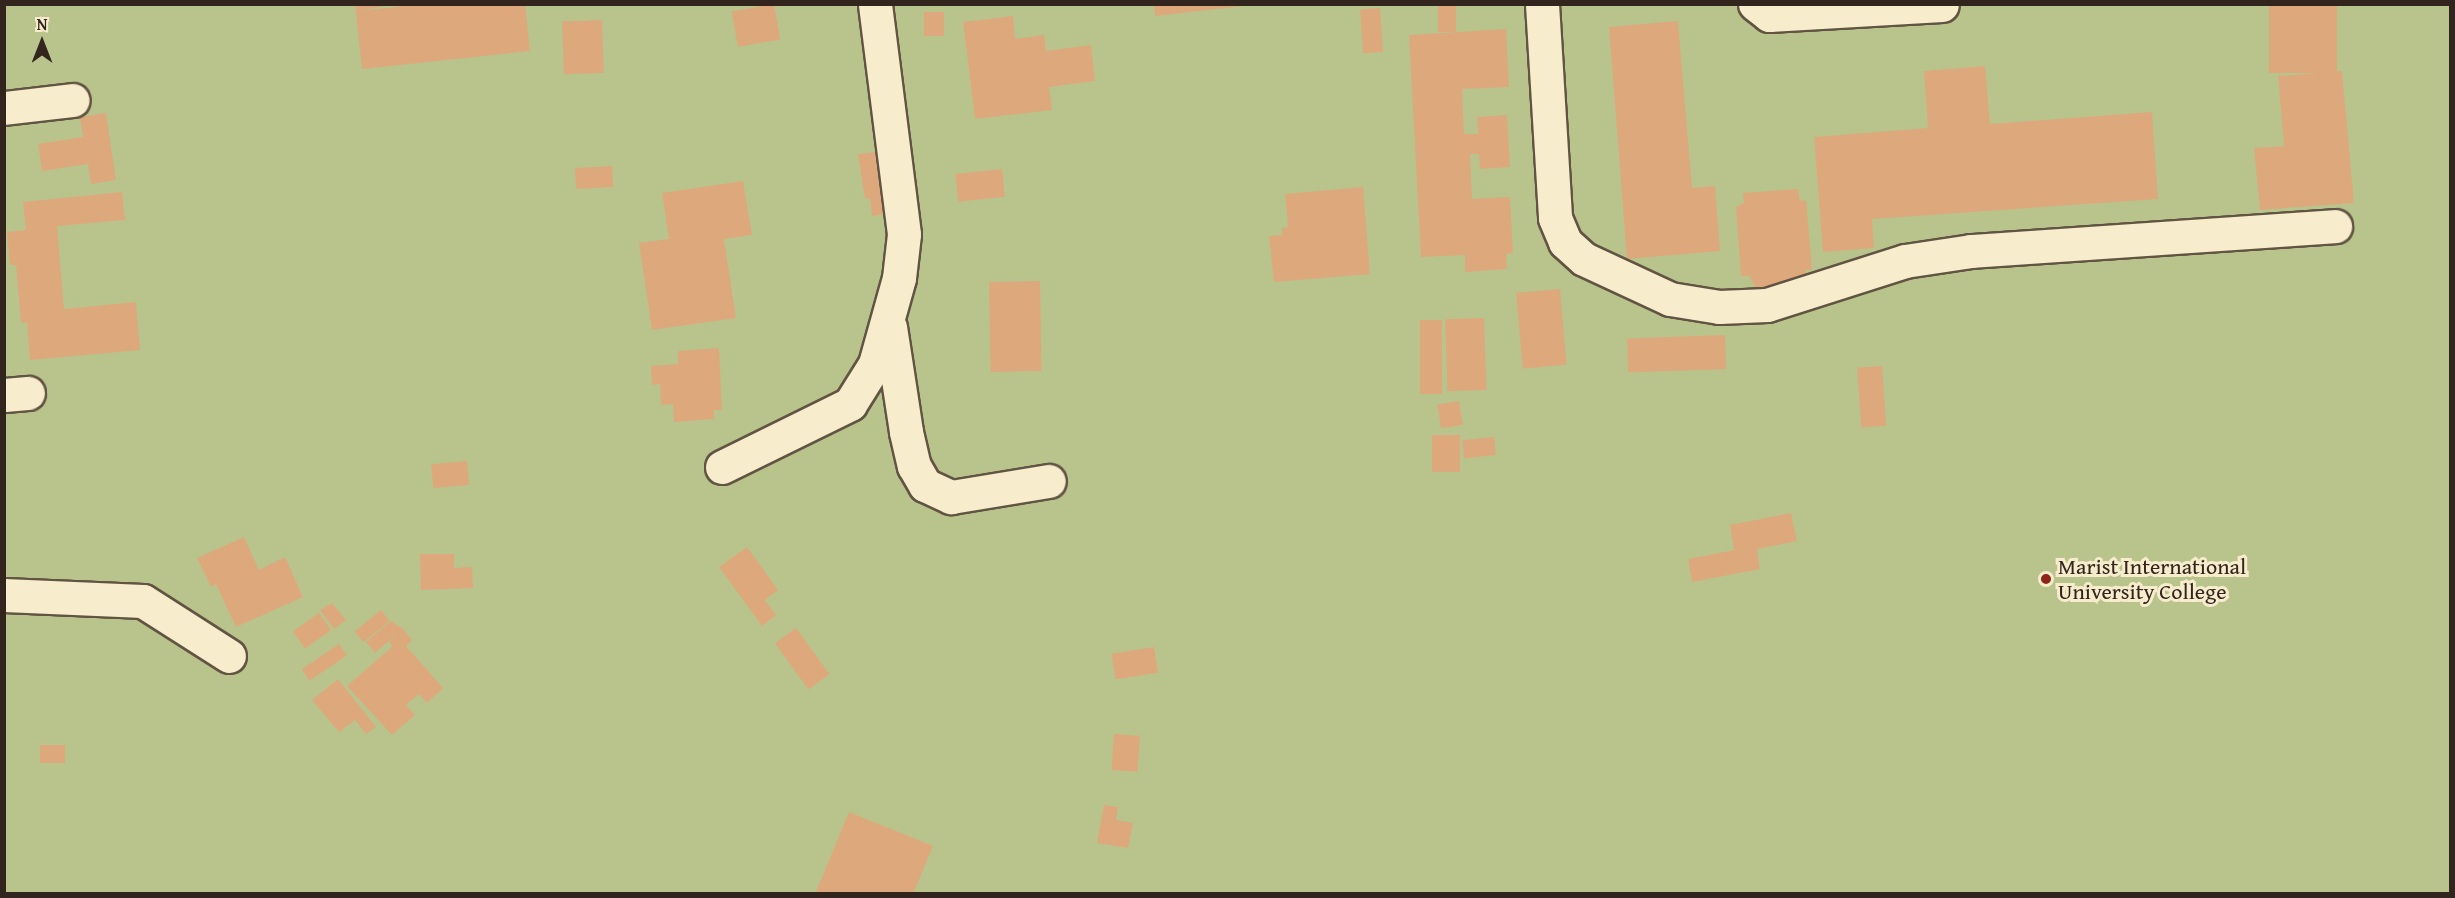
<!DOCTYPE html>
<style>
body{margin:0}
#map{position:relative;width:2455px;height:898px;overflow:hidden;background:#f3e2b1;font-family:"Gentium Book Plus",serif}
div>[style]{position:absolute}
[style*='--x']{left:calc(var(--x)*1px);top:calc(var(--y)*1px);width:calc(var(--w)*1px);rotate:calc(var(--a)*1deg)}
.green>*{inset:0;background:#b9c48d;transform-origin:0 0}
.building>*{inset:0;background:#dda97c;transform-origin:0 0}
.roads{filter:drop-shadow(2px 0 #625443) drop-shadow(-2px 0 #625443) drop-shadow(0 2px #625443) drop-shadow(0 -2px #625443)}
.minor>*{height:33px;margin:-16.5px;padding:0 16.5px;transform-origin:16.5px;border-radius:16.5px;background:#f7eccc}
.dots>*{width:16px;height:16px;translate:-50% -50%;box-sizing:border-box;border:3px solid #f7eccc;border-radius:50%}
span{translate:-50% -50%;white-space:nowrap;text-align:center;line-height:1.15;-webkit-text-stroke:6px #f7eccc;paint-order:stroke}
.poi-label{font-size:22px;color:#32251e}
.left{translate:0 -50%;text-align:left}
.frame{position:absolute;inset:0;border:6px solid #32251e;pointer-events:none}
.north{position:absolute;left:12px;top:12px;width:60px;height:60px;-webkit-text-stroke:4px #f7eccc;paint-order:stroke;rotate:0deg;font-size:16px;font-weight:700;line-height:24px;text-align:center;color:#32251e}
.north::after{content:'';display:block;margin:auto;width:21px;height:27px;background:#32251e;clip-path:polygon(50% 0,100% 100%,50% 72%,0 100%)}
</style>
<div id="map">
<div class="green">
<div style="left:5px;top:5px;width:2445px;height:889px"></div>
</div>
<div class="building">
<div style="clip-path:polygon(355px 4px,393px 4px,360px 11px,421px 4px,525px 4px,530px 51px,362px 69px)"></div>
<div style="left:774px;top:4px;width:36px;height:43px;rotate:80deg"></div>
<div style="clip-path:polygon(1154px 4px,1243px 4px,1243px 6px,1155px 16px)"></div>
<div style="left:1438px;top:4px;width:18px;height:28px"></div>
<div style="left:2269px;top:4px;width:68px;height:69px"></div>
<div style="left:1380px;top:8px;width:44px;height:20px;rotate:86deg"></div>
<div style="left:924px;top:12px;width:20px;height:24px"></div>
<div style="clip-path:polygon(1013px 16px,1015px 39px,1044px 35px,1046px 51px,1091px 45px,1095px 81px,1049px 87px,1052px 110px,975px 119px,963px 22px)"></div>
<div style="left:602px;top:20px;width:53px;height:40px;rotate:88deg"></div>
<div style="clip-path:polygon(1678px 21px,1692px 188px,1715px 186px,1720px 251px,1627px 259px,1609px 27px)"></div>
<div style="clip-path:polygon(1506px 29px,1509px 87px,1462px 89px,1464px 134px,1478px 134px,1477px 117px,1507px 115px,1510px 167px,1480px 169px,1479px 154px,1470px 154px,1472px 199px,1510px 197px,1513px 253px,1506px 254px,1507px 269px,1465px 272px,1465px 255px,1421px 257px,1409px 35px)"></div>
<div style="clip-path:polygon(1985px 66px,1990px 124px,2152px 112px,2158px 199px,1872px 219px,1874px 248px,1823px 252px,1814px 137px,1928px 128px,1924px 71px)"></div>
<div style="clip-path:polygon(2342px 71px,2354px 203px,2260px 210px,2254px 148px,2284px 146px,2278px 76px)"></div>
<div style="clip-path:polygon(106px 113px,116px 180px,91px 184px,88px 164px,42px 171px,38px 144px,83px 137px,80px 117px)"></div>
<div style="clip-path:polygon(884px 151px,893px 213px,872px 216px,870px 198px,865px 199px,858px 154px)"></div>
<div style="left:612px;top:166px;width:21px;height:37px;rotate:87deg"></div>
<div style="left:1002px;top:169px;width:28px;height:47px;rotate:84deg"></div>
<div style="clip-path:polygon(743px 181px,752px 235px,724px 239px,736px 318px,652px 330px,639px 243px,669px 239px,662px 193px)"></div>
<div style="clip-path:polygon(1363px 187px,1370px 274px,1274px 282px,1269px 236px,1282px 235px,1282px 228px,1288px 227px,1285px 194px)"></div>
<div style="clip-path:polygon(1798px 189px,1800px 201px,1806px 200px,1812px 270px,1806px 270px,1807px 284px,1756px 288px,1749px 276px,1741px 276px,1736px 207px,1744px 203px,1743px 193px)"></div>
<div style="clip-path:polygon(122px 192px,125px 220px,57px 226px,64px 309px,136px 302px,140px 350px,30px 360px,27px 322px,21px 323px,16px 265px,10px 265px,7px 232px,26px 230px,23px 202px)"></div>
<div style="left:1040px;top:281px;width:90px;height:51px;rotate:89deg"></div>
<div style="left:1560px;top:289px;width:76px;height:44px;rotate:85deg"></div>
<div style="left:1484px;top:318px;width:72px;height:39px;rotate:88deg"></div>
<div style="left:1420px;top:320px;width:22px;height:74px"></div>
<div style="left:1725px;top:335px;width:34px;height:98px;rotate:88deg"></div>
<div style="clip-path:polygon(719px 348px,722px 410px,714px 410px,714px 419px,674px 422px,673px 404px,661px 405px,660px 384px,652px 385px,651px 366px,678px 364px,678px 351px)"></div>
<div style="left:1882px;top:366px;width:60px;height:25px;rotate:86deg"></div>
<div style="left:1459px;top:401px;width:24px;height:22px;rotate:81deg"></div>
<div style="left:1432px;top:435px;width:28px;height:37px"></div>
<div style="left:1494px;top:437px;width:18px;height:32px;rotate:84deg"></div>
<div style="left:467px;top:461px;width:24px;height:36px;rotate:85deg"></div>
<div style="clip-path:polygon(1791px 513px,1797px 541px,1757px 549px,1760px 569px,1692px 582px,1688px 559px,1734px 550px,1730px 525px)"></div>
<div style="clip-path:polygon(244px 537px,259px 570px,285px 557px,303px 597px,236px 627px,216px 584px,211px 587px,197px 558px)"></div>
<div style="clip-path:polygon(747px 547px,778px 590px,765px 600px,776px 615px,762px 626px,719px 567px)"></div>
<div style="clip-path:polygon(420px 554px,454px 554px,454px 568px,472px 567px,473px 588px,421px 590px)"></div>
<div style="clip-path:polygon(332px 603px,346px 620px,334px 629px,320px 610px)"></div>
<div style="left:381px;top:610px;width:14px;height:34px;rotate:51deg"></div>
<div style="left:319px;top:613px;width:21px;height:32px;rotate:55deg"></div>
<div style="clip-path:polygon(391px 621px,403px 629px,412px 640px,406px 646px,443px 688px,427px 703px,419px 694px,406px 705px,415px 715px,392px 735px,347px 686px,393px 646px,389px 642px,398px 633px,375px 653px,366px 642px)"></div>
<div style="left:796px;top:628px;width:57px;height:26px;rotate:54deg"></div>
<div style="left:339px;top:644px;width:14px;height:45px;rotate:56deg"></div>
<div style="left:1154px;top:647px;width:26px;height:43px;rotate:81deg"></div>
<div style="clip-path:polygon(338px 679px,376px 727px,366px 734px,355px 720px,339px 732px,312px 700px)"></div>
<div style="left:1114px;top:734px;width:26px;height:36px;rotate:4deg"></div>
<div style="left:40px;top:745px;width:25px;height:18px"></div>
<div style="clip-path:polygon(1104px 805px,1118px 807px,1116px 820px,1133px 823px,1128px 848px,1097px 843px)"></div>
<div style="clip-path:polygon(849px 812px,933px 846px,913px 894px,815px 894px)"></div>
</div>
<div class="roads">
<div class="minor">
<div style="--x:1542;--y:4;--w:214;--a:86.5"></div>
<div style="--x:1555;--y:218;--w:26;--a:67"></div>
<div style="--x:1565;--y:242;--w:25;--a:42"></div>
<div style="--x:1584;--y:259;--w:95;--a:24.9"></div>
<div style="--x:1670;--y:299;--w:50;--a:9.3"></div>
<div style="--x:1719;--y:307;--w:48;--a:-2.4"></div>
<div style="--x:1767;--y:305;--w:145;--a:-17.7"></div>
<div style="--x:1905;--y:261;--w:67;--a:-8.6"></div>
<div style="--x:1971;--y:251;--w:365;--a:-3.9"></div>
<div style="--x:1755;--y:4;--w:18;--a:38"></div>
<div style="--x:1769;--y:15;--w:173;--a:-3.3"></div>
<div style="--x:4;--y:108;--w:69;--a:-6.6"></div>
<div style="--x:890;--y:327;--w:106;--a:81.3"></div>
<div style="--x:906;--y:432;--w:35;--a:77"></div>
<div style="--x:914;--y:466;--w:22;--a:60"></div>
<div style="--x:925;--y:485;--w:29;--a:25"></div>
<div style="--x:951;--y:497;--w:99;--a:-9.3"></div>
<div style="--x:4;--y:395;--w:24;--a:-5"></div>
<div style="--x:722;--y:467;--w:143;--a:-26.2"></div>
<div style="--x:850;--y:404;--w:47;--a:-58"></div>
<div style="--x:875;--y:364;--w:89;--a:-74.4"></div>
<div style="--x:899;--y:278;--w:44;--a:-83.5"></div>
<div style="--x:904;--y:234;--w:232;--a:-97.2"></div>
<div style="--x:4;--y:595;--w:139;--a:2.5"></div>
<div style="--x:143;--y:601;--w:102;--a:32.6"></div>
</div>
</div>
<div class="dots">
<div style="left:2046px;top:579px;background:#8f2418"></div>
</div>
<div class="poi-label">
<span class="left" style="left:2058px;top:579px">Marist International<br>University College</span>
</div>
<div class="frame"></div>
<div class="north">N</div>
</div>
